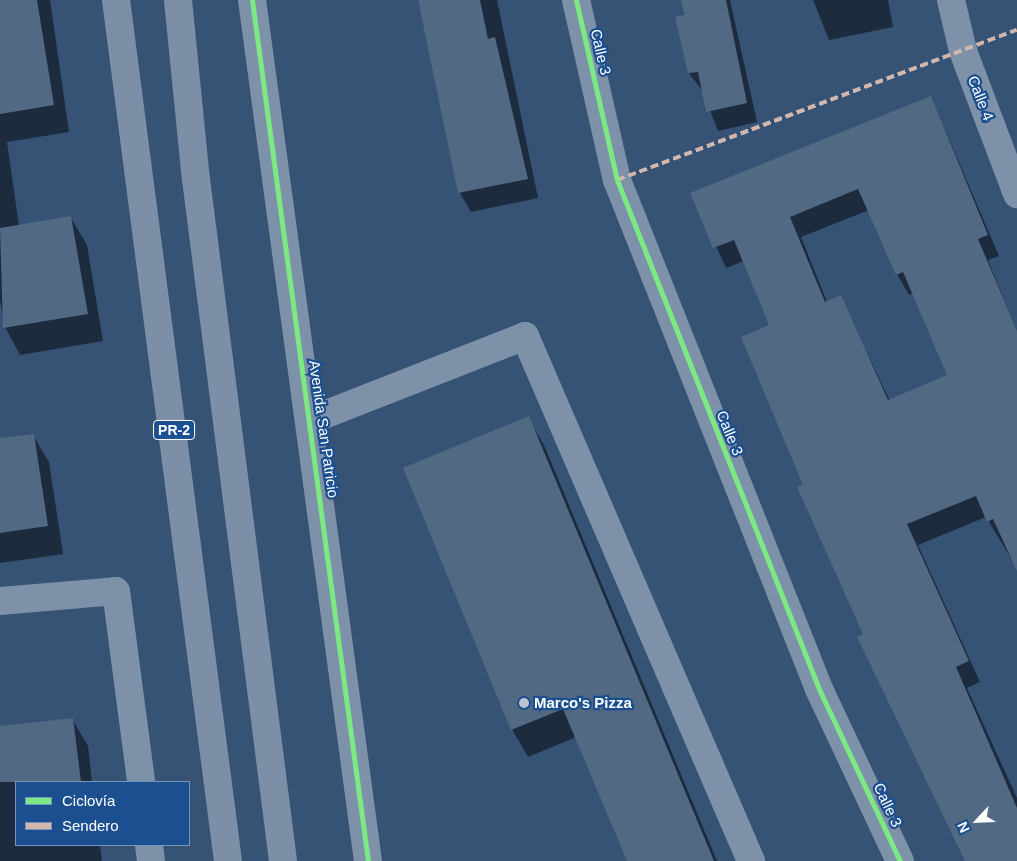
<!DOCTYPE html>
<meta charset="utf-8">
<style>
body{margin:0}
#map{position:relative;width:1017px;height:861px;overflow:hidden;background:#365274;font-family:Arial,sans-serif}
div>[style]{position:absolute}
[style*='--x']{left:calc(var(--x)*1px);top:calc(var(--y)*1px);width:calc(var(--w)*1px);rotate:calc(var(--a)*1deg)}
.shadow>*{inset:0;background:#0007}
.building>*{inset:0;background:#526984}
.minor>*{height:28px;margin:-14px;padding:0 14px;transform-origin:14px;border-radius:14px;background:#7d92a8}
.major>*{height:28px;margin:-14px;padding:0 14px;transform-origin:14px;border-radius:14px;background:#7d8ea7}
.quiet>*{height:4px;margin-top:-2px;transform-origin:0;background:repeating-linear-gradient(90deg,#d1b7ad 0 8px,transparent 0 12px)}
.cycleway>*{height:5px;margin:-2.5px;padding:0 2.5px;transform-origin:2.5px;border-radius:2.5px;background:#7ce984}
.dots>*{width:14px;height:14px;translate:-50% -50%;box-sizing:border-box;border:2px solid #1b4f8f;border-radius:50%}
span{translate:-50% -50%;white-space:nowrap;text-align:center;line-height:1.15;-webkit-text-stroke:4.5px #1b4f8f;paint-order:stroke}
.shield-label span{padding:1px 4px;background:#1b4f8f;border:1px solid;border-radius:4px;-webkit-text-stroke-width:0}
.shield-label{font-size:14px;color:#fff;font-weight:700}
.street-label{font-size:15px;color:#fff}
.poi-label{font-size:15px;color:#fff;font-weight:700}
.left{translate:0 -50%;text-align:left}
.legend{position:absolute;left:15px;top:781px;width:175px;height:65px;box-sizing:border-box;background:#1b4f8f;border:1px solid #7695bc;margin:0;padding:6px 9px;list-style:none;font-size:15px;color:#fff}
.legend li{display:flex;align-items:center;gap:10px;height:25px}
.legend b{width:25px;border:1px solid #7695bc}
.north{position:absolute;left:952px;top:796px;width:50px;height:50px;-webkit-text-stroke:4px #1b4f8f;paint-order:stroke;rotate:245deg;font-size:14px;font-weight:700;line-height:20px;text-align:center;color:#fff}
.north::after{content:'';display:block;margin:auto;width:18px;height:22px;background:#fff;clip-path:polygon(50% 0,100% 100%,50% 72%,0 100%)}
</style>
<div id="map">
<div class="shadow">
<div style="clip-path:polygon(0 0,50px 0,69px 132px,7px 142px,19px 226px,71px 218px,87px 245px,103px 341px,20px 355px,5px 327px,0 300px)"></div>
<div style="clip-path:polygon(418px 0,497px 0,538px 198px,471px 212px,460px 193px)"></div>
<div style="clip-path:polygon(682px 0,730px 0,757px 122px,718px 131px,703px 92px,689px 73px)"></div>
<div style="clip-path:polygon(813px 0,888px 0,893px 27px,829px 40px)"></div>
<div style="clip-path:polygon(evenodd,931px 97px,999px 256px,988px 260px,1017px 332px,1017px 568px,986px 517px,918px 545px,980px 682px,967px 688px,1017px 798px,1017px 861px,967px 861px,804px 486px,770px 326px,744px 261px,726px 268px,692px 194px,931px 97px,869px 210px,897px 274px,909px 295px,913px 293px,949px 376px,890px 401px,840px 296px,827px 302px,801px 237px,869px 210px)"></div>
<div style="clip-path:polygon(528px 418px,544px 445px,717px 861px,628px 861px,576px 737px,528px 757px,512px 729px)"></div>
<div style="clip-path:polygon(33px 435px,49px 462px,63px 554px,0 563px,0 440px)"></div>
<div style="clip-path:polygon(72px 719px,88px 746px,92px 782px,16px 782px,16px 845px,100px 845px,102px 861px,0 861px,0 728px)"></div>
</div>
<div class="building">
<div style="clip-path:polygon(0 0,37px 0,54px 105px,0 114px)"></div>
<div style="clip-path:polygon(418px 0,480px 0,488px 39px,495px 37px,528px 179px,458px 193px)"></div>
<div style="clip-path:polygon(681px 0,726px 0,747px 103px,706px 112px,698px 72px,688px 73px,675px 17px,684px 15px)"></div>
<div style="clip-path:polygon(evenodd,931px 96px,988px 235px,978px 239px,1017px 331px,1017px 571px,993px 519px,987px 522px,976px 496px,907px 524px,969px 661px,956px 667px,1017px 808px,1017px 861px,965px 861px,857px 637px,863px 634px,797px 487px,803px 485px,741px 337px,769px 325px,734px 240px,713px 248px,690px 193px,931px 96px,858px 189px,896px 275px,903px 272px,947px 375px,888px 400px,841px 295px,825px 302px,790px 217px,858px 189px)"></div>
<div style="clip-path:polygon(71px 216px,88px 314px,3px 328px,0 228px)"></div>
<div style="clip-path:polygon(529px 416px,714px 861px,627px 861px,563px 709px,511px 730px,403px 468px)"></div>
<div style="clip-path:polygon(34px 434px,48px 526px,0 533px,0 438px)"></div>
<div style="clip-path:polygon(73px 718px,81px 782px,0 782px,0 726px)"></div>
</div>
<div class="minor">
<div style="--x:252;--y:0;--w:869;--a:82.33"></div>
<div style="--x:576;--y:0;--w:185;--a:77.2"></div>
<div style="--x:617;--y:180;--w:548;--a:68.35"></div>
<div style="--x:819;--y:689;--w:190;--a:64.8"></div>
<div style="--x:951;--y:0;--w:52;--a:76.8"></div>
<div style="--x:963;--y:51;--w:153;--a:69.3"></div>
<div style="--x:311;--y:420;--w:230;--a:-21.4"></div>
<div style="--x:525;--y:336;--w:572;--a:66.71"></div>
<div style="--x:0;--y:601;--w:116;--a:-4.9"></div>
<div style="--x:116;--y:591;--w:193;--a:82.5"></div>
<div style="--x:149;--y:845;--w:16;--a:83"></div>
</div>
<div class="major">
<div style="--x:116;--y:0;--w:868;--a:82.59"></div>
<div style="--x:178;--y:0;--w:180;--a:84.3"></div>
<div style="--x:196;--y:179;--w:688;--a:82.73"></div>
</div>
<div class="quiet">
<div style="--x:617;--y:180;--w:427;--a:-20.6"></div>
</div>
<div class="cycleway">
<div style="--x:252;--y:0;--w:869;--a:82.33"></div>
<div style="--x:576;--y:0;--w:185;--a:77.2"></div>
<div style="--x:617;--y:180;--w:548;--a:68.35"></div>
<div style="--x:819;--y:689;--w:190;--a:64.8"></div>
</div>
<div class="dots">
<div style="left:524px;top:703px;background:#b9c2ce"></div>
</div>
<div class="shield-label">
<span style="left:174px;top:430px">PR-2</span>
</div>
<div class="street-label">
<span style="left:601px;top:52px;rotate:77deg">Calle 3</span>
<span style="left:981px;top:98px;rotate:69deg">Calle 4</span>
<span style="left:324px;top:429px;rotate:82deg">Avenida San Patricio</span>
<span style="left:730px;top:433px;rotate:68deg">Calle 3</span>
<span style="left:888px;top:805px;rotate:65deg">Calle 3</span>
</div>
<div class="poi-label">
<span class="left" style="left:534px;top:703px">Marco's Pizza</span>
</div>
<ul class="legend">
<li><b style="height:6px;background:#7ce984"></b>Ciclovía</li>
<li><b style="height:6px;background:#d1b7ad"></b>Sendero</li>
</ul>
<div class="north">N</div>
</div>
